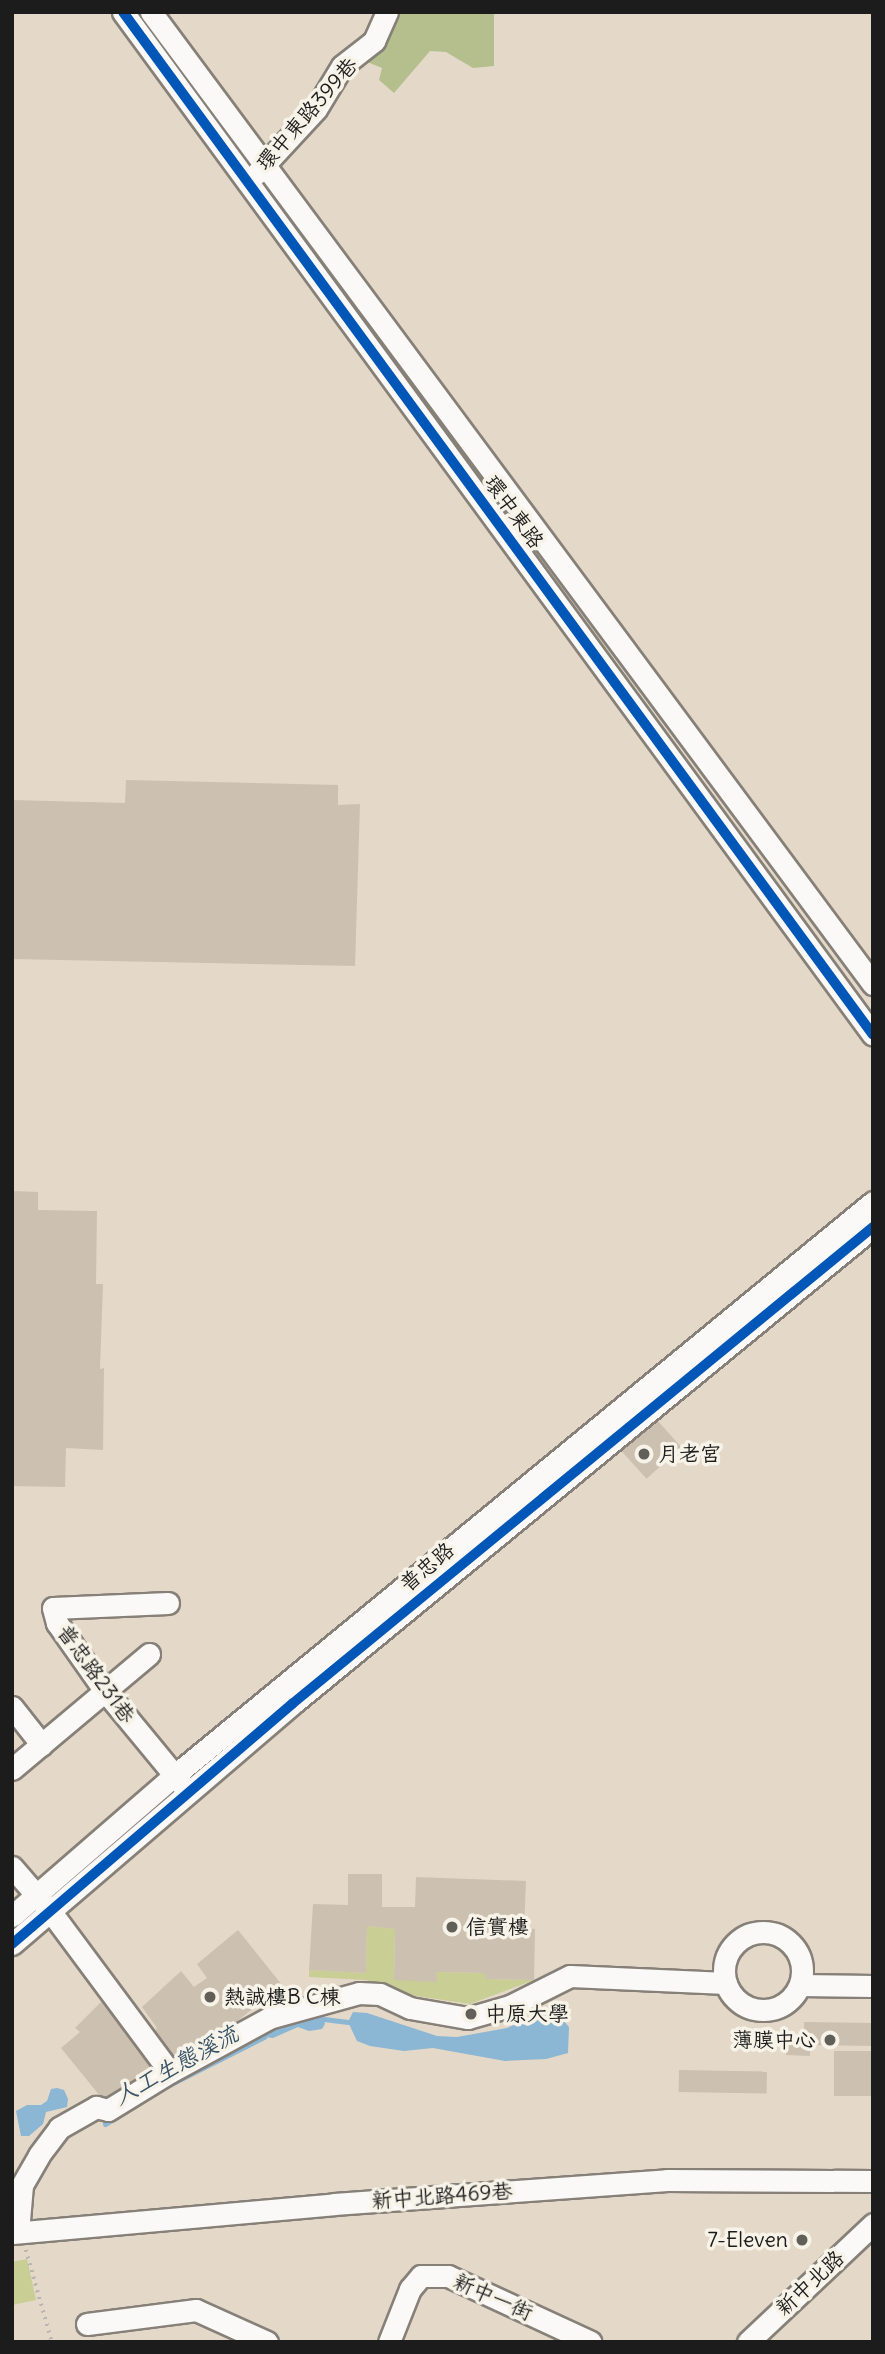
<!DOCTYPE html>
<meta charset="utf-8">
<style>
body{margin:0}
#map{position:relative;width:885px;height:2354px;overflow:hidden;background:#e4d8c8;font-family:Delius,"LXGW WenKai TC",sans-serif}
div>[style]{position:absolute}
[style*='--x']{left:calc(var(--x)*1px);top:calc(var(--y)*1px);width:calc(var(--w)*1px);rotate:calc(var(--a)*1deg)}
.green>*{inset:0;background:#c8ce94}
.forest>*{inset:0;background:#b4bf8d}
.water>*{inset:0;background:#8bb6d4}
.stream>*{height:5px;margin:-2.5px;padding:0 2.5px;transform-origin:2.5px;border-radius:2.5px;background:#8bb6d4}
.building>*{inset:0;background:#ccc0b0;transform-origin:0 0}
.path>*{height:3.5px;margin-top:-1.75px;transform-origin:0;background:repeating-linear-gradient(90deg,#b8b5b3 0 2px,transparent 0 7px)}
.roads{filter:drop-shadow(2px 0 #868078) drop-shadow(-2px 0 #868078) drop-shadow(0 2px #868078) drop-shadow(0 -2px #868078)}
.minor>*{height:21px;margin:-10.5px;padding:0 10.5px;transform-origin:10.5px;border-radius:10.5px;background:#fbf9f7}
.minor>.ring{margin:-10.5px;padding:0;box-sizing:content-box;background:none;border:21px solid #fbf9f7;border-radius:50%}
.cycleway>*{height:10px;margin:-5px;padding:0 5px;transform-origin:5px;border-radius:5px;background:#0057b8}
.dots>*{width:19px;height:19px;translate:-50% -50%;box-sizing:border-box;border:4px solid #f7f3e8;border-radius:50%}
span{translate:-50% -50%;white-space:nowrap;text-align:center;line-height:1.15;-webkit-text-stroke:7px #f7f3e8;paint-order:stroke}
.street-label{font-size:21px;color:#1c1c1c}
.poi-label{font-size:21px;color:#1c1c1c}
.left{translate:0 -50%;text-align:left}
.right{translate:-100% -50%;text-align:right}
.water-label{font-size:23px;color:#395468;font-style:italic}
.frame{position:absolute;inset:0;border:14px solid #1c1c1c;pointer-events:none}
</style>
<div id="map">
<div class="green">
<div style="clip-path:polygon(367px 1926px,395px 1929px,394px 1980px,436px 1972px,485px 1973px,486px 1979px,534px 1980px,470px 2004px,416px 1996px,366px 1980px,309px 1977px,309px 1970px,366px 1973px)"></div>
<div style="clip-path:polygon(27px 2259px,36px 2300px,12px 2305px,12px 2262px)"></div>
</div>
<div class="forest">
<div style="clip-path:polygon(386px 12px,494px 12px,494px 66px,473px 68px,446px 52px,430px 51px,394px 93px,379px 80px,382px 68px,355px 57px)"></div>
</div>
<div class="water">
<div style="clip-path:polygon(554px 2010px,569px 2027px,568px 2053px,546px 2059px,505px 2061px,433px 2048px,404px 2051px,370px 2046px,357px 2041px,348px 2022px,353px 2012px,367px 2013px,437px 2036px,457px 2037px,507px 2028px,545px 2011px)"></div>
<div style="clip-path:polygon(313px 2015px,323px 2016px,325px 2024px,322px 2029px,309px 2031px,298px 2027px,273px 2038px,264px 2037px,263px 2032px,270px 2028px,283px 2027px,298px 2017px)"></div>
<div style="clip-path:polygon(57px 2088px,64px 2090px,68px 2099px,67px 2107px,46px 2112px,43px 2124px,29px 2136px,21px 2136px,16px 2111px,27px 2105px,41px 2105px,47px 2101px,51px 2089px)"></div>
</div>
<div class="stream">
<div style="--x:324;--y:2019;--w:24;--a:7"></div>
<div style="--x:167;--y:2086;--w:109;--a:-26.8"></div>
<div style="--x:105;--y:2124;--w:42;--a:-31.4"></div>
</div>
<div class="building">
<div style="clip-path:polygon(126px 780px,338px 785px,338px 805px,360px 804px,355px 966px,12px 959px,12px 800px,125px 803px)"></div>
<div style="clip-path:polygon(12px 1191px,38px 1192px,38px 1210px,97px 1211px,96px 1284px,103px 1284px,100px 1369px,104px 1368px,103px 1450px,66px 1448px,65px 1487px,12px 1486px)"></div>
<div style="left:656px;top:1419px;width:38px;height:47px;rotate:48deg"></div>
<div style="clip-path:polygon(348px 1874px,382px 1874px,382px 1907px,415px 1907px,416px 1877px,526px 1881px,524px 1928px,535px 1929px,534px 1980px,485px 1979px,485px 1973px,436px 1972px,437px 1982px,394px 1980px,395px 1929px,367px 1926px,366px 1973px,309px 1970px,313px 1904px,348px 1905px)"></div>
<div style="clip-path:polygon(238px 1930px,282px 1985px,183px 2065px,172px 2054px,109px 2107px,61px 2048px,80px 2032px,75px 2028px,101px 2002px,142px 2050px,157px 2028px,142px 2007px,181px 1971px,194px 1987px,207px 1978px,197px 1964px)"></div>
<div style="clip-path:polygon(804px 2022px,873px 2023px,873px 2046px,810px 2045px,810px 2056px,786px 2055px,787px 2036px,804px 2036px)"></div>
<div style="left:834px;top:2051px;width:39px;height:45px"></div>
<div style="left:679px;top:2070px;width:88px;height:22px;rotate:1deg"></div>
</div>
<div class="path">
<div style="--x:26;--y:2250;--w:96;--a:74.2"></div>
</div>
<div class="roads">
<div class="minor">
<div style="--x:123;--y:12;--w:1268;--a:53.75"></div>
<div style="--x:151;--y:12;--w:1211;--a:53.4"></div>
<div style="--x:256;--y:174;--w:88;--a:-47.3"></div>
<div style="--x:316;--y:109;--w:50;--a:-58.8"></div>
<div style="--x:342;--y:66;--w:41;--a:-38"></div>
<div style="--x:374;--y:41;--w:32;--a:-66"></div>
<div style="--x:168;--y:1603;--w:115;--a:177.5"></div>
<div style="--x:53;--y:1608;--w:16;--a:75"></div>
<div style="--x:57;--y:1623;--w:83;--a:54.8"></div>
<div style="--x:105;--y:1691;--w:124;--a:50.5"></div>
<div style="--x:12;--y:1707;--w:48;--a:51.7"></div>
<div style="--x:12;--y:1769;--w:179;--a:-40"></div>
<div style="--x:12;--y:1867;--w:60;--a:49.1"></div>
<div style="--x:51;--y:1912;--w:199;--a:53.4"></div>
<div style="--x:170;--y:2072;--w:113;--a:-28.6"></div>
<div style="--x:269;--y:2018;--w:93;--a:-15.5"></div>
<div style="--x:359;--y:1993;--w:21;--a:3"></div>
<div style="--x:380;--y:1994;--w:33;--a:25"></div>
<div style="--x:410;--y:2008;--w:59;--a:9.8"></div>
<div style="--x:468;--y:2018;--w:44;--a:-15.9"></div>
<div style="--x:510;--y:2006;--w:67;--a:-26.6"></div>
<div style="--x:570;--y:1976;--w:156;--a:2.6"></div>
<div style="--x:12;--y:1916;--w:216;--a:-40.9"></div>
<div style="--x:175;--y:1775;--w:903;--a:-39.38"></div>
<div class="ring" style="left:724px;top:1932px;width:57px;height:57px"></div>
<div style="--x:12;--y:1944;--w:369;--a:-40.6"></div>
<div style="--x:292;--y:1704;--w:752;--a:-39.39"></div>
<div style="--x:800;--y:1985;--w:73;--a:0.8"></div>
<div style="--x:18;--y:2232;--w:47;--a:-85.1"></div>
<div style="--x:22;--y:2185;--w:34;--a:-60"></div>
<div style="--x:39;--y:2155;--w:34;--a:-53"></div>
<div style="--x:59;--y:2128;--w:43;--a:-29.6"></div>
<div style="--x:96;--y:2107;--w:12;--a:14"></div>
<div style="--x:108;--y:2110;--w:73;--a:-31.5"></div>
<div style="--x:12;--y:2233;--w:323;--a:-5.1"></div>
<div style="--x:334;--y:2204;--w:334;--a:-4.1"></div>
<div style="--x:667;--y:2180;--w:206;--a:0.3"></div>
<div style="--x:87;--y:2324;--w:110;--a:-7.3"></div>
<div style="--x:196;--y:2310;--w:78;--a:24.3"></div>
<div style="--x:389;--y:2342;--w:57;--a:-68.4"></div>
<div style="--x:410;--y:2289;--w:17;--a:-50"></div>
<div style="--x:421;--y:2276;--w:27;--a:0"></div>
<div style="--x:448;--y:2276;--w:157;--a:24.8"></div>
<div style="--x:748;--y:2342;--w:172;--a:-43.3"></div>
</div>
</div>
<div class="cycleway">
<div style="--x:123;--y:12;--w:1268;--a:53.75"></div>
<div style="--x:12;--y:1944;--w:369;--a:-40.6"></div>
<div style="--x:292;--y:1704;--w:752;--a:-39.39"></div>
</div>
<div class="dots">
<div style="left:644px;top:1454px;background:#625e58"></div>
<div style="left:452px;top:1927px;background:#625e58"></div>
<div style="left:210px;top:1997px;background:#625e58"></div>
<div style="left:471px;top:2014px;background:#625e58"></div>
<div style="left:830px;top:2040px;background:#625e58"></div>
<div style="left:802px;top:2240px;background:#625e58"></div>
</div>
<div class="street-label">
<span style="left:307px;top:114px;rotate:-49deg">環中東路399巷</span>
<span style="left:514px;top:512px;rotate:54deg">環中東路</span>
<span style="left:427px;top:1567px;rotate:-40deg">普忠路</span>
<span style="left:96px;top:1674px;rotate:54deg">普忠路231巷</span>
<span style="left:442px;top:2196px;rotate:-4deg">新中北路469巷</span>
<span style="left:810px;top:2283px;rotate:-43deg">新中北路</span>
<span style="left:493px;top:2297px;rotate:24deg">新中一街</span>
</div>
<div class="poi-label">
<span class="left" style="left:658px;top:1454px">月老宮</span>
<span class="left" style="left:466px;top:1927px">信實樓</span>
<span class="left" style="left:224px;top:1997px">熱誠樓B C棟</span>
<span class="left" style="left:485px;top:2014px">中原大學</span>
<span class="right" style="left:816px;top:2040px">薄膜中心</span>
<span class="right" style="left:788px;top:2240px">7-Eleven</span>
</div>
<div class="water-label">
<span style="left:176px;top:2065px;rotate:-29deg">人工生態溪流</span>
</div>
<div class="frame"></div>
</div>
